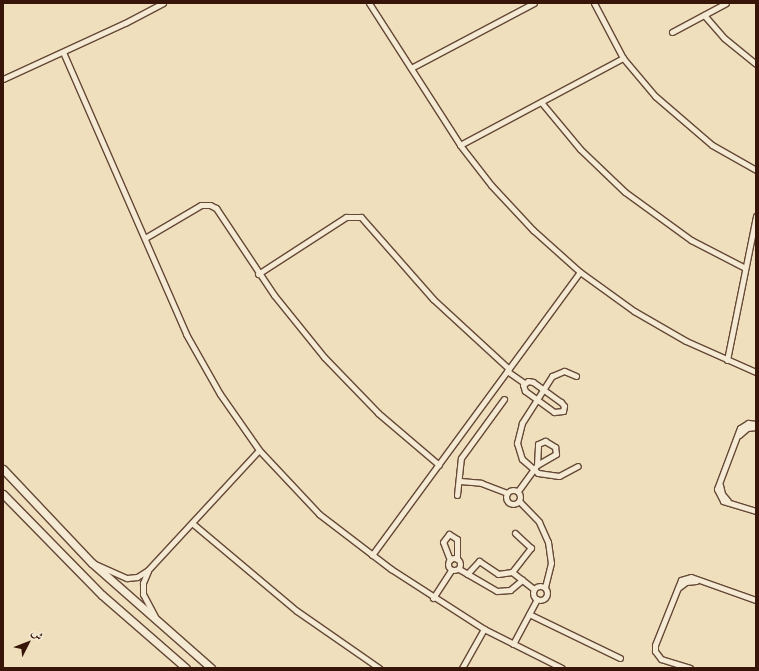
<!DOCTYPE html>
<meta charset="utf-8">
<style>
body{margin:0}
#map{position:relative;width:759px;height:671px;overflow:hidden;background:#efdfbd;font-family:"IM FELL French Canon",Amiri,serif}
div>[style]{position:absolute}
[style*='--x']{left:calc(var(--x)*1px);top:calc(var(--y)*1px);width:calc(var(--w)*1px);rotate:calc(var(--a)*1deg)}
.roads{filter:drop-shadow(1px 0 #654836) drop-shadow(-1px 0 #654836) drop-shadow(0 1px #654836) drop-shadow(0 -1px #654836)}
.street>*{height:5px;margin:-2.5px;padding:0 2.5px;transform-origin:2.5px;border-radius:2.5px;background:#f5ead4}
.street>.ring{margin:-2.5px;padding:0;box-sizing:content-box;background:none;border:5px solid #f5ead4;border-radius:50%}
.secondary>*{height:7px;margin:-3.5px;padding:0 3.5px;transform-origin:3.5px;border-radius:3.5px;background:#f5ead4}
span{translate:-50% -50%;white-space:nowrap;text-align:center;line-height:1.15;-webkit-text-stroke:4px #f5ead4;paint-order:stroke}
.frame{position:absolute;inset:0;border:4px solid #371609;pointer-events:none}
.north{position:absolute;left:8px;top:623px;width:40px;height:40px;-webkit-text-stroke:3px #f5ead4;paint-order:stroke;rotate:48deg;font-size:11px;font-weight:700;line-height:16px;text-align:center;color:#371609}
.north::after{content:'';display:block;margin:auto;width:14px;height:18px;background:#371609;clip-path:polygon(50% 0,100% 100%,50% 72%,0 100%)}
</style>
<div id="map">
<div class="roads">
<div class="street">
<div style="--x:369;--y:3;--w:169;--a:57.3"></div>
<div style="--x:460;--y:145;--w:51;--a:52.2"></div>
<div style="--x:491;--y:185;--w:62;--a:47"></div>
<div style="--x:533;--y:230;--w:63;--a:41.8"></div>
<div style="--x:580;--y:272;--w:67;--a:35.8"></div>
<div style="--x:634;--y:311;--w:60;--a:30"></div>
<div style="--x:686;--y:341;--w:77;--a:23.9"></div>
<div style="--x:594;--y:3;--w:62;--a:62.2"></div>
<div style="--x:623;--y:58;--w:50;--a:49.9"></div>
<div style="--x:655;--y:96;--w:75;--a:40.7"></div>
<div style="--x:712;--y:145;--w:51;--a:29.6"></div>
<div style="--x:704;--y:15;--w:30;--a:49"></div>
<div style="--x:724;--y:38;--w:41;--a:39.1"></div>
<div style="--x:672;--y:32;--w:61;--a:-28.2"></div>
<div style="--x:63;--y:52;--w:308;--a:66.4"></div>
<div style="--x:186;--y:334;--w:69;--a:60.5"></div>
<div style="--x:220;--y:394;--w:68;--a:55.1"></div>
<div style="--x:259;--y:450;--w:88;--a:46.8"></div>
<div style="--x:319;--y:514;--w:91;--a:37.4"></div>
<div style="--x:391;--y:569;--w:111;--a:32.8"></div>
<div style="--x:484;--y:629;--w:87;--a:26.6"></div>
<div style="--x:411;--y:68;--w:139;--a:-27.9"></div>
<div style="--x:3;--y:79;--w:134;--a:-24.7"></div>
<div style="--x:125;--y:23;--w:43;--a:-27.8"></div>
<div style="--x:541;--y:102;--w:61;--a:50.3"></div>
<div style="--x:580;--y:149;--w:62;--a:43.7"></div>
<div style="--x:625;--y:192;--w:82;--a:36"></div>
<div style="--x:691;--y:240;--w:61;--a:27.4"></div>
<div style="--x:460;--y:145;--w:185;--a:-28.1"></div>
<div style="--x:145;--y:238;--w:65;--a:-30.5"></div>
<div style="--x:201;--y:205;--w:9;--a:0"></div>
<div style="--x:210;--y:205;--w:7;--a:27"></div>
<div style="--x:216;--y:208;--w:105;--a:56.3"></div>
<div style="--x:274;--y:295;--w:80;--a:51.1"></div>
<div style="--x:324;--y:357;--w:78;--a:46"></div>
<div style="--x:378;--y:413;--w:80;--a:40.4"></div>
<div style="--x:258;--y:274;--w:105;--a:-32.9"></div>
<div style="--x:346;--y:217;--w:15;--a:0"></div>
<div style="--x:361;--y:217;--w:109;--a:48.7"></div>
<div style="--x:433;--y:299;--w:103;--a:42.6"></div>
<div style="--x:727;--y:360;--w:147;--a:-78.6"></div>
<div style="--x:507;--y:371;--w:21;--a:35"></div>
<div style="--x:576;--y:376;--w:13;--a:-157"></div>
<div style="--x:564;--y:371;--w:13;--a:157"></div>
<div style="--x:552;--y:376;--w:56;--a:122.6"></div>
<div style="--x:522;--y:423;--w:21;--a:104"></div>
<div style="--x:517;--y:443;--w:17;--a:73"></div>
<div style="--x:522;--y:459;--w:21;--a:41"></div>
<div style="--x:538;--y:473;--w:21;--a:8"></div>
<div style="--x:559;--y:476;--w:21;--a:-28"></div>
<div style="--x:528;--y:381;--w:5;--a:11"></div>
<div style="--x:533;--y:382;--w:34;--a:36"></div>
<div style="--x:561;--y:402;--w:5;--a:53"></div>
<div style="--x:564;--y:406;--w:5;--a:101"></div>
<div style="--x:563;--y:411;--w:9;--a:174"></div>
<div style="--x:554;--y:412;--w:36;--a:-144"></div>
<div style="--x:525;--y:391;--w:6;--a:-108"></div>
<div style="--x:523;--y:385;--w:6;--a:-39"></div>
<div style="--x:756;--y:424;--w:8;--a:-173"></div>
<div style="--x:748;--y:423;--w:9;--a:148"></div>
<div style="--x:740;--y:428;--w:65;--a:110.7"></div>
<div style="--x:717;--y:489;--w:13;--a:63"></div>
<div style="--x:723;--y:501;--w:34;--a:17"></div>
<div style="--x:739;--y:435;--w:11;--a:-41"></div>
<div style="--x:747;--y:428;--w:9;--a:-6"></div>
<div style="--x:545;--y:441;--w:12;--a:31"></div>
<div style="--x:555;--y:447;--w:7;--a:82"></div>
<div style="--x:556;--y:454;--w:22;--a:150"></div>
<div style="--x:537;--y:465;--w:21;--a:-87"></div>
<div style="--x:538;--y:444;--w:8;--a:-23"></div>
<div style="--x:460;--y:481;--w:21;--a:5"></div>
<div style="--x:481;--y:483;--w:28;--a:21"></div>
<div style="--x:720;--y:485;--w:9;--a:77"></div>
<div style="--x:722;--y:494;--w:9;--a:49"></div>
<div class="ring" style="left:506px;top:490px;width:9px;height:9px"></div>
<div style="--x:518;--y:491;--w:29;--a:-54"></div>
<div style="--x:457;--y:495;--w:37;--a:-84"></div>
<div style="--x:461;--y:458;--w:73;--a:-53.9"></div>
<div style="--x:519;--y:501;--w:29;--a:46"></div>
<div style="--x:539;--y:522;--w:22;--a:66"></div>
<div style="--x:548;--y:542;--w:21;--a:82"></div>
<div style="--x:551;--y:563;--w:25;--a:104"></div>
<div style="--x:192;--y:523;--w:137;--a:40"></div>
<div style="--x:297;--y:611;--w:100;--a:34.8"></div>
<div style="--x:372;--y:555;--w:351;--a:-53.7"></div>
<div class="ring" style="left:448px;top:558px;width:7px;height:7px"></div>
<div style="--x:450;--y:560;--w:19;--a:-111"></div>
<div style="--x:443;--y:542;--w:10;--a:-53"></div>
<div style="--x:449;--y:534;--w:9;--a:32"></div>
<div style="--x:457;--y:539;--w:20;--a:90"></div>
<div style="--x:95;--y:564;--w:35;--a:24"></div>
<div style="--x:127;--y:578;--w:10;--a:-6"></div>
<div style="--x:137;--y:577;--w:13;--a:-32"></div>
<div style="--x:148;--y:570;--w:163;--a:-47.2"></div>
<div style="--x:459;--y:569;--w:44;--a:30.1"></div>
<div style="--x:497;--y:591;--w:13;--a:-4"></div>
<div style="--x:510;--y:590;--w:16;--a:-40"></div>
<div style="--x:148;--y:571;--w:13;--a:113"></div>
<div style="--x:143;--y:583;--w:11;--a:90"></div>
<div style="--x:143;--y:594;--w:26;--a:62"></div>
<div style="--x:512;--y:572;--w:28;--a:38"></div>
<div style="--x:467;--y:574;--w:18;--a:-47"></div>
<div style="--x:479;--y:561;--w:23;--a:34"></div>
<div style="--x:498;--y:574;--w:14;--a:-8"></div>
<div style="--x:512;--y:572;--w:31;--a:-52"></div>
<div style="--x:531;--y:548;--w:22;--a:-137"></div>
<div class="ring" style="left:533px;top:586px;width:9px;height:9px"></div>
<div style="--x:678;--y:588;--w:10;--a:-37"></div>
<div style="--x:686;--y:582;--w:10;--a:-6"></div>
<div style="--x:433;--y:598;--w:33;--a:-57"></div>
<div style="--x:529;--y:614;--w:101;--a:25.8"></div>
<div style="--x:513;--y:644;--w:51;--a:-61.9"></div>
<div style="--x:462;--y:668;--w:45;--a:-60.6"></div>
<div style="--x:690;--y:668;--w:30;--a:-163"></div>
<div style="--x:661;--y:659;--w:10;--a:-127"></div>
<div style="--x:655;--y:651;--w:6;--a:-90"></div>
<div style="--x:655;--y:645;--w:70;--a:-68.2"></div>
<div style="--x:681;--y:580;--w:10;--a:-17"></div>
<div style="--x:691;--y:577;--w:69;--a:19.5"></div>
</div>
<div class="secondary">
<div style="--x:3;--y:469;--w:129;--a:46.6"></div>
<div style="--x:92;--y:563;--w:159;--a:41.4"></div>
<div style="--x:3;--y:494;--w:141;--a:45.6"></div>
<div style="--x:102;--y:595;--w:111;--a:41"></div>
</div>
</div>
<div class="frame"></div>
<div class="north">ش</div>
</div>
